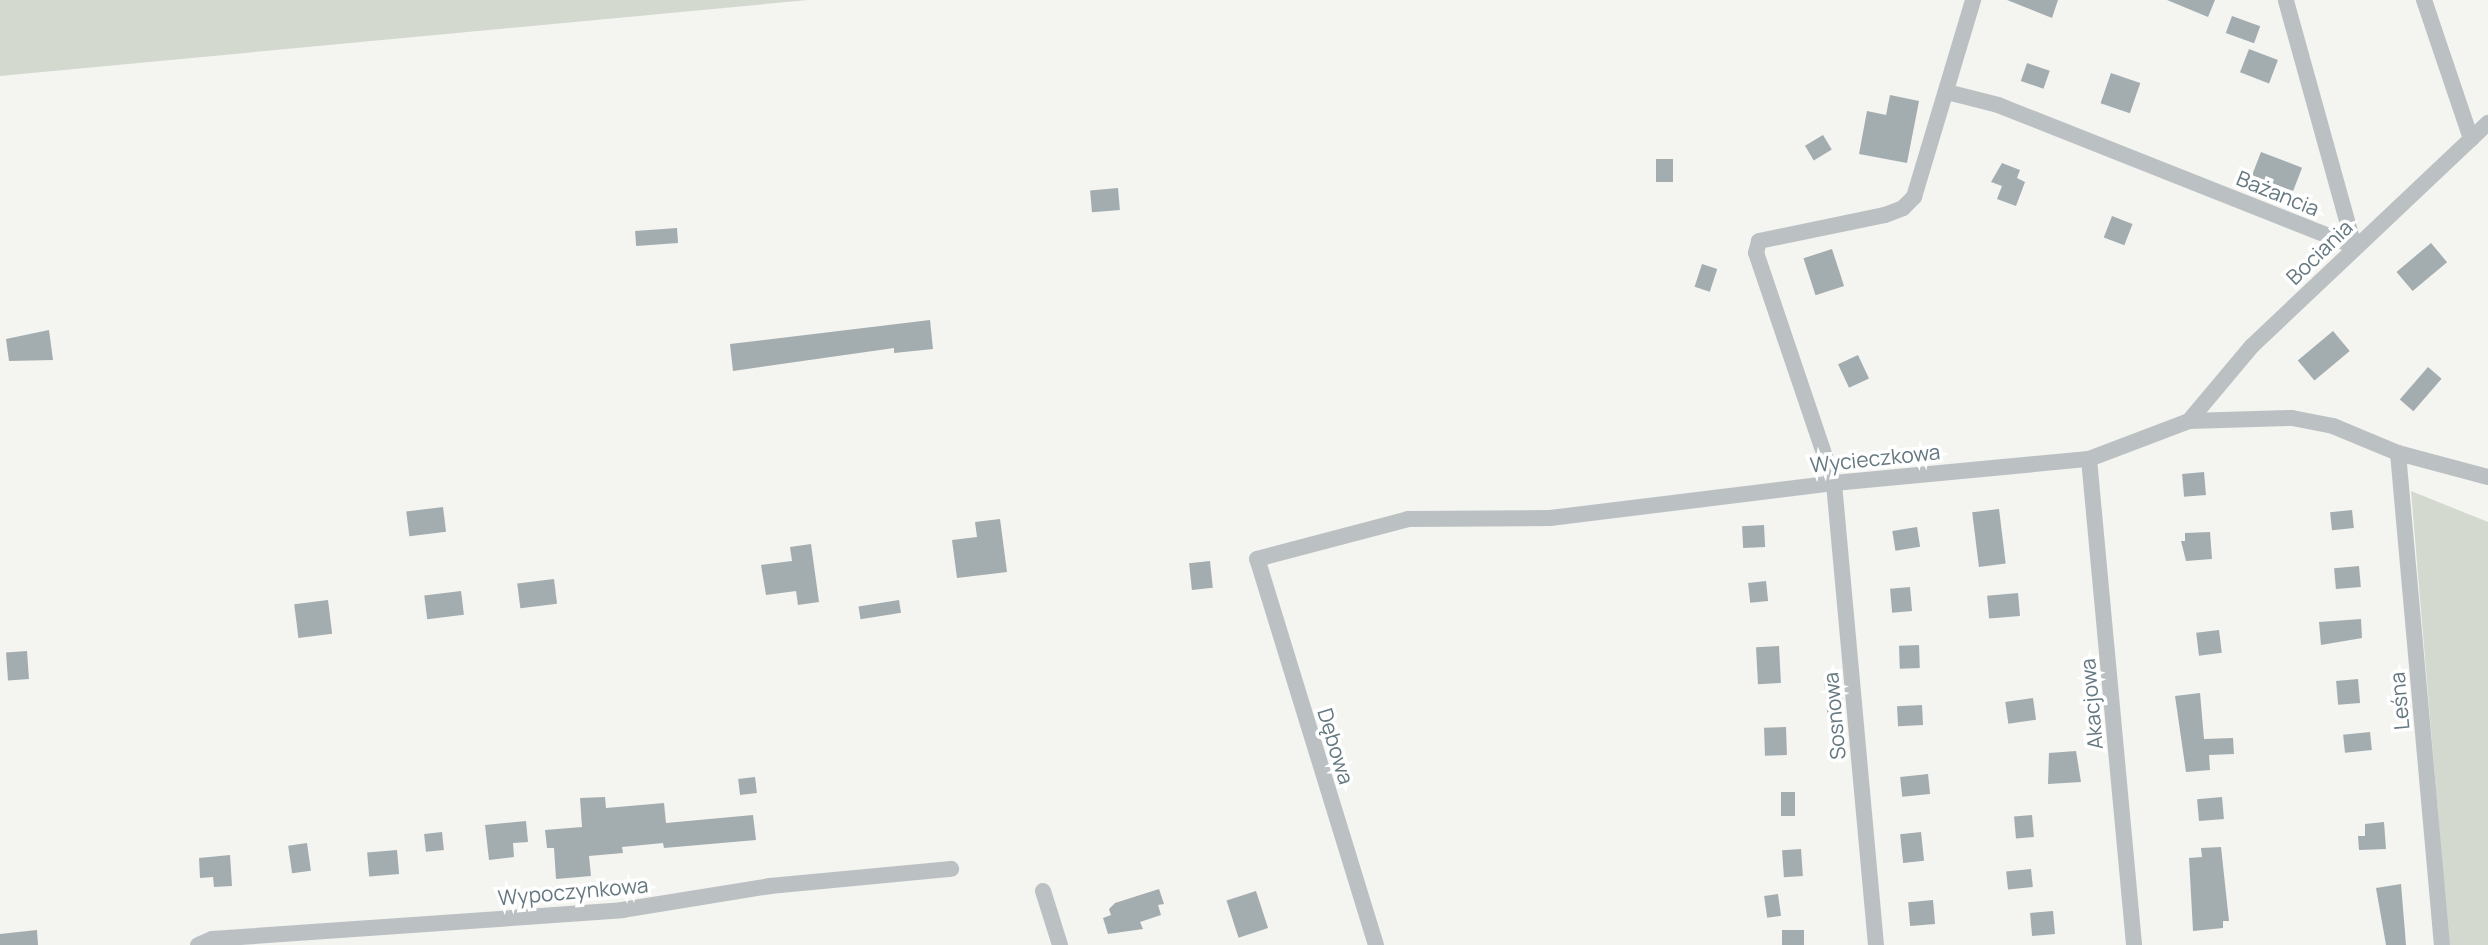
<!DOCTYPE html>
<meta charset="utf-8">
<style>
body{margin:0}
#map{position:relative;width:2488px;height:945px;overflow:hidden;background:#f4f4f1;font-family:Manrope,sans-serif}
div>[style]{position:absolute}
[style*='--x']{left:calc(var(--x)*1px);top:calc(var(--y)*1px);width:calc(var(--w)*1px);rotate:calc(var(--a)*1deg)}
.green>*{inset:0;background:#d4d9d0}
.building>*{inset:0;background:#a3adb0;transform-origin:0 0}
.street>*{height:16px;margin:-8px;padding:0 8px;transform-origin:8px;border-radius:8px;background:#bbc1c3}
span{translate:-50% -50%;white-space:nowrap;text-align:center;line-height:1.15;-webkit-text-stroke:7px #fff;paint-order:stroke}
.street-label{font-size:21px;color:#657880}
</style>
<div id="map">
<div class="green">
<div style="clip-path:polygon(0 0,808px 0,0 76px)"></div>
<div style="clip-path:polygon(2411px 491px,2488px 522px,2488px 945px,2449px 945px)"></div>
</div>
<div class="building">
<div style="clip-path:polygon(2007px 0,2058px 0,2052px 18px)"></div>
<div style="clip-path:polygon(2167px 0,2215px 0,2208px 17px)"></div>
<div style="left:2232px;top:16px;width:30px;height:18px;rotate:20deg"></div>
<div style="left:2249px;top:49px;width:31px;height:25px;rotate:21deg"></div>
<div style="left:2027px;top:63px;width:24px;height:19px;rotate:19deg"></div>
<div style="left:2111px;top:73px;width:31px;height:32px;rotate:19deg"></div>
<div style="clip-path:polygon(1890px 95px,1919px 101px,1907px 163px,1859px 154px,1867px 111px,1886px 115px)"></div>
<div style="left:1823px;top:135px;width:17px;height:21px;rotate:59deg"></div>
<div style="left:2261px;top:152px;width:44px;height:25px;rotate:21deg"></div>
<div style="left:1656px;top:159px;width:17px;height:23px"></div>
<div style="clip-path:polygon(2002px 163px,2020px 170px,2017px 178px,2025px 182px,2016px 206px,1997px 199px,2002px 186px,1991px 182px)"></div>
<div style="left:1118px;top:188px;width:22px;height:28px;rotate:85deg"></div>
<div style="left:2112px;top:216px;width:22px;height:23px;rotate:21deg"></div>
<div style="left:677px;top:228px;width:15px;height:42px;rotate:86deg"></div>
<div style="left:2431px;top:243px;width:25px;height:45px;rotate:50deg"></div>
<div style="left:1832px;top:249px;width:39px;height:30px;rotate:72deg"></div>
<div style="left:1702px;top:264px;width:16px;height:24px;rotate:18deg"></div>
<div style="clip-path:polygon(930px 320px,933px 349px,894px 353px,894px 348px,733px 371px,730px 344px)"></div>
<div style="clip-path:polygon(49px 330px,53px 360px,9px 361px,6px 339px)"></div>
<div style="left:2333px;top:331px;width:26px;height:46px;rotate:50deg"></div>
<div style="left:1858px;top:355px;width:26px;height:22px;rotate:65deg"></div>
<div style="left:2428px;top:367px;width:18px;height:43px;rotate:41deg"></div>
<div style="left:2204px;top:472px;width:23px;height:22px;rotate:85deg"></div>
<div style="left:443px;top:507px;width:25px;height:37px;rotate:83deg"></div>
<div style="left:1999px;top:509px;width:55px;height:27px;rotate:83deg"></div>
<div style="left:2352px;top:510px;width:18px;height:22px;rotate:84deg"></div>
<div style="clip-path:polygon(1000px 519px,1007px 572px,957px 578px,952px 540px,977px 537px,975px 522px)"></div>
<div style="left:1764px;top:525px;width:22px;height:22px;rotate:87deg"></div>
<div style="left:1917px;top:527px;width:20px;height:25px;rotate:81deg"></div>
<div style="clip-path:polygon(2210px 532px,2212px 559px,2186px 561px,2181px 541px,2185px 541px,2185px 533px)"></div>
<div style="clip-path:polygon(811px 544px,819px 602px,798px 605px,796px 591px,766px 595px,761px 565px,792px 561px,790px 547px)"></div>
<div style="left:1210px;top:561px;width:27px;height:21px;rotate:84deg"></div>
<div style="left:2359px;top:566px;width:21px;height:25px;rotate:85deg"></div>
<div style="left:554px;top:579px;width:25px;height:37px;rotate:83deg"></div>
<div style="left:1766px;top:581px;width:20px;height:18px;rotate:84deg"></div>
<div style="left:1910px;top:587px;width:24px;height:20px;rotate:85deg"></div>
<div style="left:461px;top:591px;width:24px;height:37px;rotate:83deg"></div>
<div style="left:2018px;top:593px;width:23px;height:31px;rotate:85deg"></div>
<div style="left:328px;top:600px;width:34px;height:34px;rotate:83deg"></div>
<div style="left:899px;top:600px;width:13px;height:41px;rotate:81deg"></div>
<div style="clip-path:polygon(2361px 619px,2362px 638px,2321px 645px,2319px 622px)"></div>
<div style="left:2219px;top:630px;width:23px;height:23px;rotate:83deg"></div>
<div style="left:1919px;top:645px;width:23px;height:20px;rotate:88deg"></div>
<div style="left:1779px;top:646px;width:37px;height:23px;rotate:87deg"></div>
<div style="left:27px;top:651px;width:28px;height:21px;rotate:86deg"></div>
<div style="left:2358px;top:679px;width:24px;height:22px;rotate:85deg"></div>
<div style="left:1841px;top:681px;width:30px;height:17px;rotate:84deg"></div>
<div style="clip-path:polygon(2200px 693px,2204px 739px,2233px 738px,2234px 754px,2209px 755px,2210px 770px,2186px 772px,2175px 696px)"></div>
<div style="left:2033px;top:698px;width:22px;height:28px;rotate:82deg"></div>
<div style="left:1922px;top:705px;width:20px;height:25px;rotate:87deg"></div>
<div style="left:1786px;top:727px;width:28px;height:22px;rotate:88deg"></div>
<div style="left:2370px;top:732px;width:18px;height:27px;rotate:84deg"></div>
<div style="clip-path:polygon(2076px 751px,2081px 782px,2048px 784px,2049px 753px)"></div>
<div style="left:1928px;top:774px;width:20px;height:28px;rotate:84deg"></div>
<div style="left:755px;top:777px;width:16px;height:17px;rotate:83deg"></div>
<div style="left:1781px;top:792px;width:14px;height:24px"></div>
<div style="clip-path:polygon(605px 797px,606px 808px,664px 803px,666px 823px,753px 815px,756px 840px,664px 848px,663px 843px,622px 847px,623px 853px,589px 856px,591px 876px,556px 879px,554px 848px,547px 848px,545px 830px,582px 827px,580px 798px)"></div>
<div style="left:2222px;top:797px;width:22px;height:25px;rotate:85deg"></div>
<div style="left:2032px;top:815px;width:22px;height:18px;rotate:85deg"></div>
<div style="clip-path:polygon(526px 821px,528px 842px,513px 843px,514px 857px,489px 860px,485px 825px)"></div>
<div style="clip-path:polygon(2384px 822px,2386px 849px,2359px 850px,2358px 836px,2365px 836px,2365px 824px)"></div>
<div style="left:442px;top:832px;width:18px;height:18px;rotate:84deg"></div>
<div style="left:1921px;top:832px;width:29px;height:21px;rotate:84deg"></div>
<div style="left:307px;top:843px;width:28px;height:19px;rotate:82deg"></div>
<div style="clip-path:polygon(2221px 847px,2229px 921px,2223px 921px,2223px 928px,2193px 931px,2189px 858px,2202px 857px,2201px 848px)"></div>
<div style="left:1801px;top:849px;width:27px;height:19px;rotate:86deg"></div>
<div style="left:397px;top:850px;width:24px;height:30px;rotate:85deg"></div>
<div style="clip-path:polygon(230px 855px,232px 886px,214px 887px,213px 877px,200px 878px,199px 858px)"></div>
<div style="left:2031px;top:869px;width:18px;height:25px;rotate:84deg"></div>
<div style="clip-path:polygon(2401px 884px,2406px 945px,2386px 945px,2376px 888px)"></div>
<div style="clip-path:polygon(1159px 889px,1164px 904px,1158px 905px,1161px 915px,1140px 922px,1143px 929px,1108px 934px,1103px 918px,1111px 915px,1109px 909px,1115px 903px)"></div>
<div style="left:1256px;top:891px;width:39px;height:31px;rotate:72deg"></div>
<div style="left:1778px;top:894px;width:22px;height:14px;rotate:82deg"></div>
<div style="left:1933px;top:900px;width:24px;height:25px;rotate:85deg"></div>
<div style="left:2053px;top:911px;width:23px;height:23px;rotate:85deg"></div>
<div style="clip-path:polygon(37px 930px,38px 945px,0 945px,0 934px)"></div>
<div style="left:1804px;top:930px;width:15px;height:22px;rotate:90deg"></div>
</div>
<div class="street">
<div style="--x:2424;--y:0;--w:147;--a:71.3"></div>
<div style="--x:1947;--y:92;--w:53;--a:14.3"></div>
<div style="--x:1998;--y:105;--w:383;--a:21.6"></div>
<div style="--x:2354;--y:246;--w:255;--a:-105.5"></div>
<div style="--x:2189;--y:421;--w:98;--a:-50"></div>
<div style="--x:2252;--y:346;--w:325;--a:-43.4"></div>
<div style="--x:2398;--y:453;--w:494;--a:84.9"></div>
<div style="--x:2089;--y:459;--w:488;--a:84.7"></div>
<div style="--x:1043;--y:891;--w:57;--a:72.5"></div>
<div style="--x:198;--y:945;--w:15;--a:-23"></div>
<div style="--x:212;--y:939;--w:411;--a:-4"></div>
<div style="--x:622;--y:910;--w:150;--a:-9.2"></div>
<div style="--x:770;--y:886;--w:182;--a:-5.4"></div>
<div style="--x:1376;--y:945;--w:404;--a:-107.1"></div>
<div style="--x:1257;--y:559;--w:156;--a:-14.8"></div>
<div style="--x:1408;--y:519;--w:142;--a:-0.4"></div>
<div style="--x:1550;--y:518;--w:286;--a:-7"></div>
<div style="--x:1834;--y:483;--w:256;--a:-5.4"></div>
<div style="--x:2089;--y:459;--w:107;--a:-20.8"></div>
<div style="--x:2189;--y:421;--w:103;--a:-1.7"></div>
<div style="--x:2292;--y:418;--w:42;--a:11"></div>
<div style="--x:2333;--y:426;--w:70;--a:22.6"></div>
<div style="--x:2398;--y:453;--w:93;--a:14.9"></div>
<div style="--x:1876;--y:945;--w:464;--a:-95.2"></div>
<div style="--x:1834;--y:483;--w:243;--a:-108.7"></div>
<div style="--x:1756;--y:253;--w:12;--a:-76"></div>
<div style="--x:1759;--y:241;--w:129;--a:-11.7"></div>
<div style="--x:1885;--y:215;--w:19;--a:-21"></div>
<div style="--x:1903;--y:208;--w:16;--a:-45"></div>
<div style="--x:1914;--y:197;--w:206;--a:-73.3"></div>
</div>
<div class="street-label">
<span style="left:2278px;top:193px;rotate:22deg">Bażancia</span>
<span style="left:2319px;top:252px;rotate:-44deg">Bociania</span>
<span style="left:1875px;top:458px;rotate:-6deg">Wycieczkowa</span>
<span style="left:2399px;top:701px;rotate:-95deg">Leśna</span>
<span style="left:2091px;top:704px;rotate:-95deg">Akacjowa</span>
<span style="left:1834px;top:716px;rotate:-95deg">Sosnowa</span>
<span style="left:1336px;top:746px;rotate:73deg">Dębowa</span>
<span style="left:573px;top:891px;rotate:-5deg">Wypoczynkowa</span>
</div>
</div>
